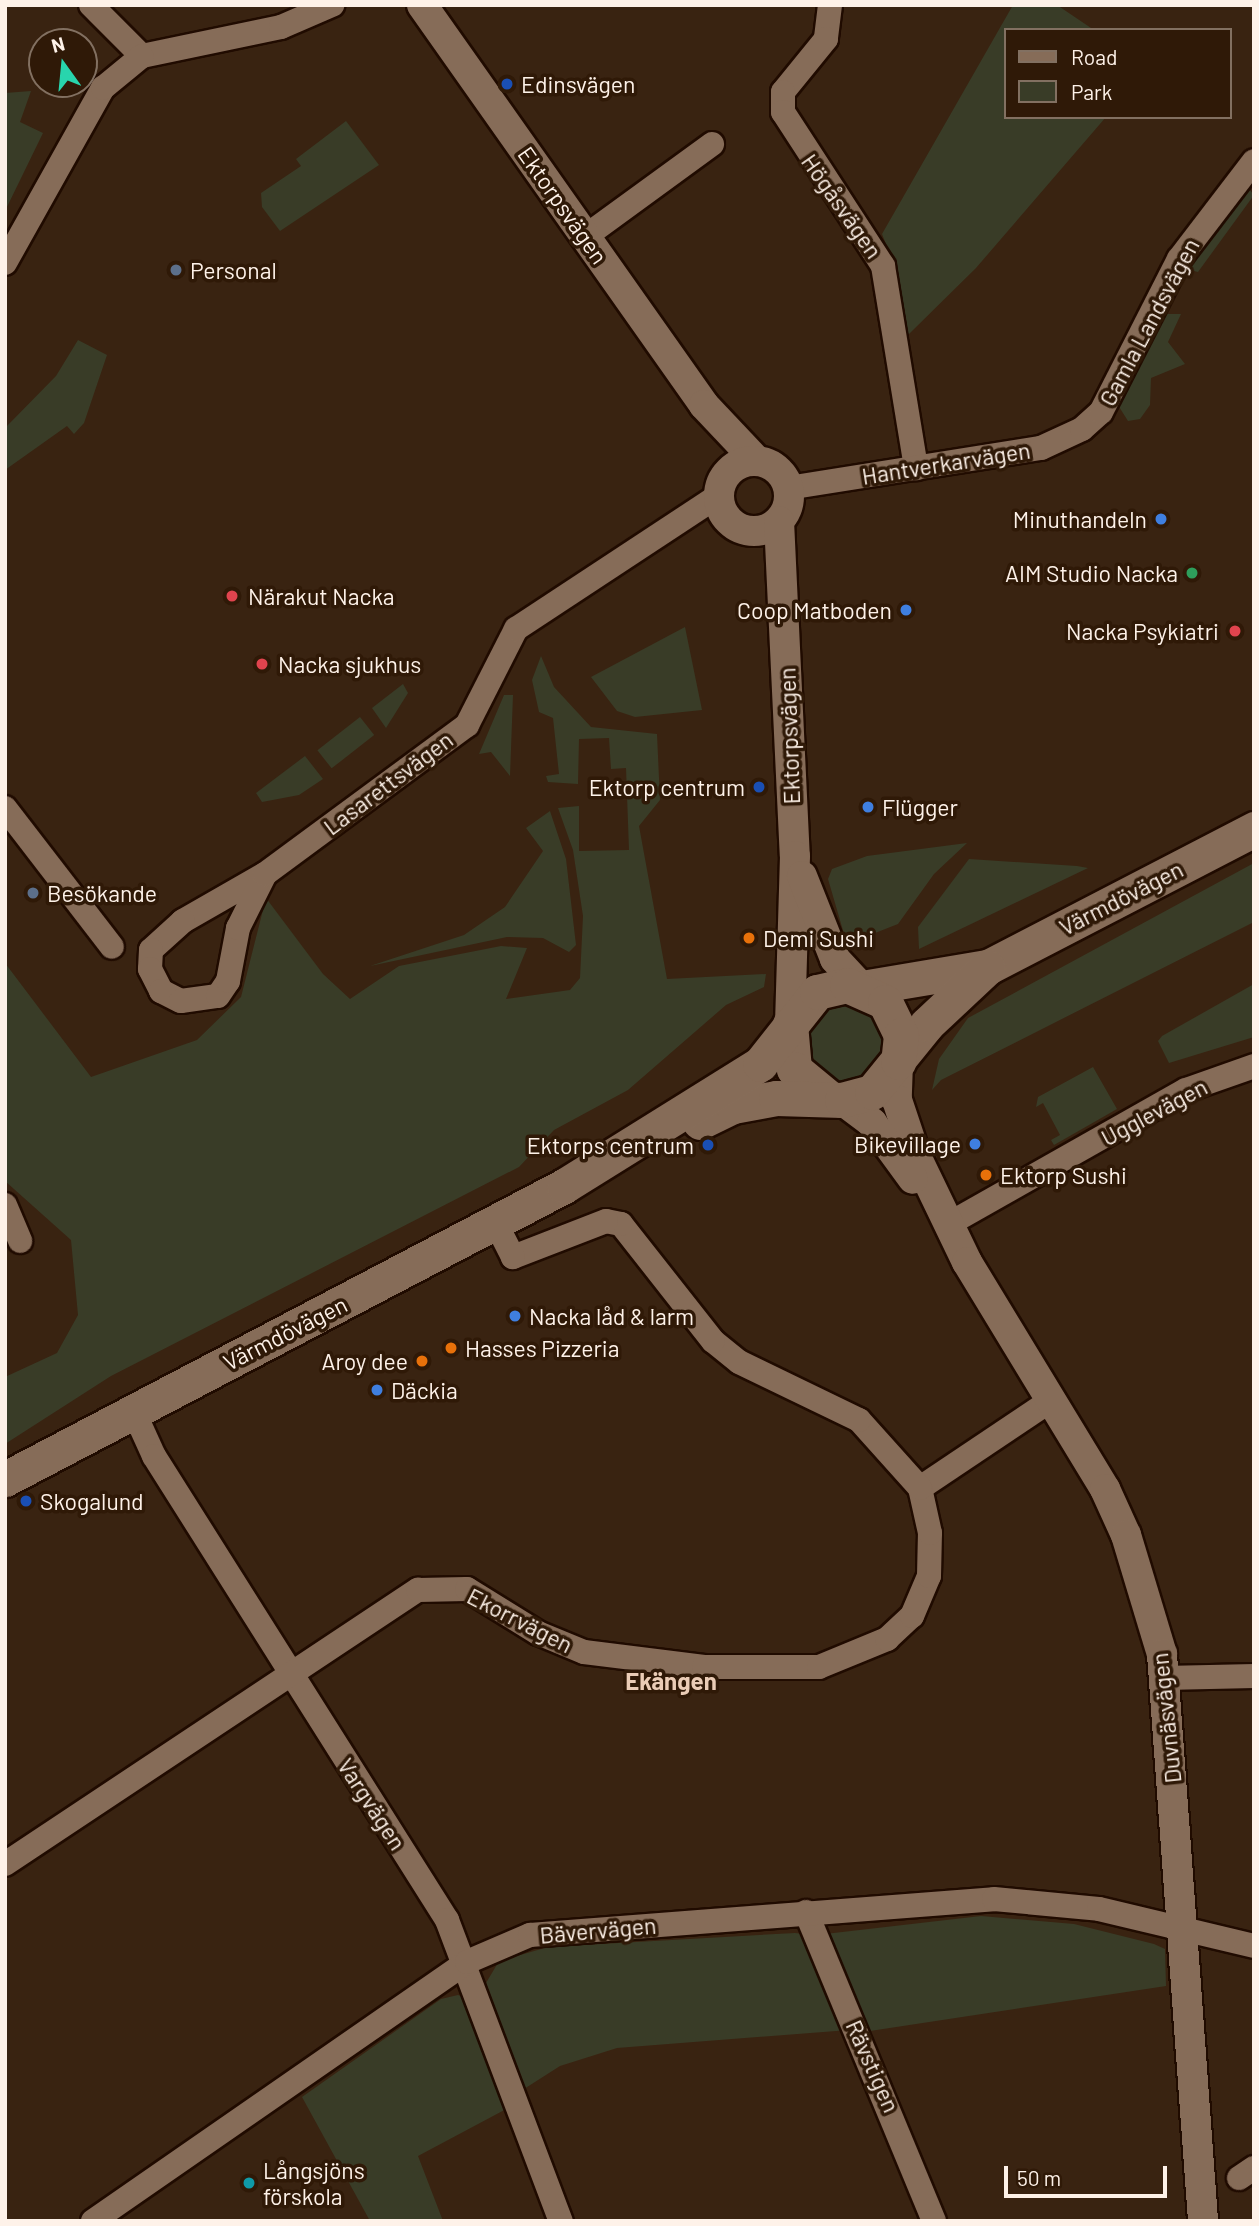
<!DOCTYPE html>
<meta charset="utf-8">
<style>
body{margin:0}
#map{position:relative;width:1259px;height:2226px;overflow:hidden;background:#392311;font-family:Barlow,sans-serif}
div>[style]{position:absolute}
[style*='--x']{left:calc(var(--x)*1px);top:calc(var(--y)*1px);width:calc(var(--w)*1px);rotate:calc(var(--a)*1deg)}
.green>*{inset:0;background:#393c27;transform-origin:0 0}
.roads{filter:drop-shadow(2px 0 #200b00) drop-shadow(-2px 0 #200b00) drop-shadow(0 2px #200b00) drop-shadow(0 -2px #200b00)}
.minor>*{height:24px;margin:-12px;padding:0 12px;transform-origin:12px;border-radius:12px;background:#866c58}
.tertiary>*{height:30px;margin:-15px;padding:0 15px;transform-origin:15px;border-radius:15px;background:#866c58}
.tertiary>.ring{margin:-15px;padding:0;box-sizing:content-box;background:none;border:30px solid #866c58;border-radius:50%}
.secondary>*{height:35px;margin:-17.5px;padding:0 17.5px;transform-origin:17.5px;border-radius:17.5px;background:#866c58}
.dots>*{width:19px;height:19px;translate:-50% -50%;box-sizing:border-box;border:4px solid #2f1907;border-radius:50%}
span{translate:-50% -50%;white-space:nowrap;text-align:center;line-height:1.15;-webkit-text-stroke:7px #2f1907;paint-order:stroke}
.poi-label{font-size:23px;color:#fef2e9}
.left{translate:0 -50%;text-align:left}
.right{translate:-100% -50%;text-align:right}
.street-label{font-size:23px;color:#fef2e9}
.neighbourhood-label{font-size:24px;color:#eaccb6;font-weight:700}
.frame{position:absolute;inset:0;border:7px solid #fef2e9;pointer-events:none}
.legend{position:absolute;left:1004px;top:28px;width:228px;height:91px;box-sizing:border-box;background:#2f1907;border:2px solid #827061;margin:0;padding:9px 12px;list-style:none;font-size:21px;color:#fef2e9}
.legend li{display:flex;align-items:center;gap:14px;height:35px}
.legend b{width:35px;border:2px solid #827061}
.north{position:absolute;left:28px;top:28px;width:70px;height:70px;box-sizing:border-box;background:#2f1907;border:2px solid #827061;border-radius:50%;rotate:345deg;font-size:19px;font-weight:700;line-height:28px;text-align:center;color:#fef2e9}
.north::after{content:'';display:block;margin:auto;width:24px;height:32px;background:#28d5ad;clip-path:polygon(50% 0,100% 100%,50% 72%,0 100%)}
.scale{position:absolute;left:1004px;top:2166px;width:163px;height:32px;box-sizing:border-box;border:4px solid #fef2e9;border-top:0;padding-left:9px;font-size:21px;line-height:24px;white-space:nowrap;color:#fef2e9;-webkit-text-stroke:5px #2f1907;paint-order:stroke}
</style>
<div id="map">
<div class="green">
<div style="clip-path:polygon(1013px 5px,1057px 5px,1094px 30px,1005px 30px,1005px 117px,1106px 117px,976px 268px,908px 335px,897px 272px,882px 234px)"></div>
<div style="clip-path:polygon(31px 91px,20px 122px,43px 133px,5px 211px,5px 93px)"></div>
<div style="clip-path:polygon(346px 121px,379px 165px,280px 231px,262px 207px,261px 193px,301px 166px,296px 159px)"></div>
<div style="clip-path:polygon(1244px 183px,1254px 195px,1198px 272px,1190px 270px)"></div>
<div style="clip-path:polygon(1167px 314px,1181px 314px,1168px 342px,1185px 364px,1151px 378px,1150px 405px,1140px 419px,1128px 421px,1116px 402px)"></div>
<div style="clip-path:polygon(78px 340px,107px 355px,84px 423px,74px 434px,67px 426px,5px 470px,5px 428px,56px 376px)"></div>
<div style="clip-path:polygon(685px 627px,702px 710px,635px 717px,617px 711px,591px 677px)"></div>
<div style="clip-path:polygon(541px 656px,554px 687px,591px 727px,657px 734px,660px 800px,639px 826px,667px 979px,766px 974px,764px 987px,726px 1005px,628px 1090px,554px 1130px,519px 1167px,111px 1376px,5px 1444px,5px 1377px,57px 1353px,78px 1315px,71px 1240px,5px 1181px,5px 963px,91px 1077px,197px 1040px,241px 997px,266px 898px,323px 974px,350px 999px,399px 966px,501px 946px,527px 948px,506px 999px,570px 990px,580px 978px,583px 916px,573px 850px,558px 808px,579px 806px,579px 851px,629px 850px,626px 768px,611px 769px,609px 738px,579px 739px,578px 784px,548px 782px,546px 776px,559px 774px,553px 718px,539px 712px,532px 680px)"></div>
<div style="clip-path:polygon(403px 684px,408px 693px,386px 728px,372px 708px)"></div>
<div style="clip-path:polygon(504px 695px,513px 695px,510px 776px,491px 752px,479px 754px)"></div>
<div style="left:360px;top:717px;width:23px;height:54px;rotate:52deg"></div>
<div style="clip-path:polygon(305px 756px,323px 779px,299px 795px,262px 802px,256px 793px)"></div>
<div style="clip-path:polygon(550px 811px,566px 859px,576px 945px,569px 952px,543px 938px,507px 937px,370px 966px,464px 935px,505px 907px,543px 851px,526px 828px)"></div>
<div style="clip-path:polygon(967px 843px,934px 874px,898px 924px,852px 942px,844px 934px,828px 879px,832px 869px,867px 856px)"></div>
<div style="clip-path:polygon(969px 859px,1077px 866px,1088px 868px,919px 949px,918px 927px)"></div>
<div style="clip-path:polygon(1254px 863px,1254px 922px,941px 1080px,932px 1090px,939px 1059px,968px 1018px)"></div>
<div style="clip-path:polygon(1254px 984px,1254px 1037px,1169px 1063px,1158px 1041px,1162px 1036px)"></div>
<div style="clip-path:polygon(837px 999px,868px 1003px,891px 1056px,848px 1089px,806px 1064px,805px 1026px)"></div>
<div style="clip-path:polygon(1093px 1067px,1117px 1109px,1054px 1145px,1051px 1140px,1060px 1135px,1043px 1103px,1036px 1107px,1038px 1097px)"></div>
<div style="clip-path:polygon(981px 1916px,1074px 1924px,1154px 1944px,1165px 1949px,1166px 1986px,870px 2031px,825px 1934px)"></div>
<div style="clip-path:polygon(795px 1933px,804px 1934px,849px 2030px,617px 2048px,560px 2066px,524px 2089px,486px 1983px,499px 1961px,548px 1947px)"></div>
<div style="clip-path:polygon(458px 1995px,469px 1999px,512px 2106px,418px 2156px,443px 2221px,370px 2221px,302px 2097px,441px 1999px)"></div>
</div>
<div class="roads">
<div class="minor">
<div style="--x:91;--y:5;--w:72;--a:45"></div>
<div style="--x:142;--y:56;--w:142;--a:-11.8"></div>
<div style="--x:281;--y:27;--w:56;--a:-23.3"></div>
<div style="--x:830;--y:5;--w:34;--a:97"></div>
<div style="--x:826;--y:39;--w:68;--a:129.1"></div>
<div style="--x:783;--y:92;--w:20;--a:90"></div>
<div style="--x:783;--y:112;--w:184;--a:57"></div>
<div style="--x:883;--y:266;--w:205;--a:80.7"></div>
<div style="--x:586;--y:236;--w:156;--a:-36.1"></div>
<div style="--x:5;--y:263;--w:201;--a:-60.8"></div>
<div style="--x:103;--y:88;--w:50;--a:-39.4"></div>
<div style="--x:788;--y:488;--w:256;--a:-9"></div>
<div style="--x:1041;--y:448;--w:45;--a:-24.9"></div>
<div style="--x:1082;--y:429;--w:25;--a:-42"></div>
<div style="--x:1101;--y:412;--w:172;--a:-63"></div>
<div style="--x:1179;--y:259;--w:123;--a:-52.6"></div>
<div style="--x:5;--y:808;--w:175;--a:52.4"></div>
<div style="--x:265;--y:874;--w:95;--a:150.2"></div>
<div style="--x:183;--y:921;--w:43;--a:137.8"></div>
<div style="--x:151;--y:950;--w:19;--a:93"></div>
<div style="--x:150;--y:969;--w:25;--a:63"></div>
<div style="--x:161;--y:991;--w:22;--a:27"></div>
<div style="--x:181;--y:1001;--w:37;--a:-8"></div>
<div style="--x:218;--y:996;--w:18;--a:-56"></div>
<div style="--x:228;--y:981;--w:54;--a:-79.3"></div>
<div style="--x:238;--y:928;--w:60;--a:-63.4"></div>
<div style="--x:265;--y:874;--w:251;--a:-36.4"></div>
<div style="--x:467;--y:725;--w:108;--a:-63"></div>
<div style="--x:516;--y:629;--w:242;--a:-33.4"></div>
<div style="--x:5;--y:1205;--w:39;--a:67"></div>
<div style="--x:947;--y:1225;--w:274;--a:-29.5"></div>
<div style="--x:1186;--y:1090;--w:72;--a:-19.4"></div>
<div style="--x:134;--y:1412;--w:48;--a:65.6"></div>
<div style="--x:154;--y:1456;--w:549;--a:57.73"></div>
<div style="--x:447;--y:1920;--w:322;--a:69.3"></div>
<div style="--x:920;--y:1488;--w:160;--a:-33.8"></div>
<div style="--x:1165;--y:1678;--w:89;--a:-1.3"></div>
<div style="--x:5;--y:1864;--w:496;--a:-33.6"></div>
<div style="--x:418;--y:1590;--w:49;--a:-1.2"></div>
<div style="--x:467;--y:1589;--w:84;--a:31.8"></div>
<div style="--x:538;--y:1633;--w:50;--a:22.4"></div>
<div style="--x:584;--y:1652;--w:121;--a:7.1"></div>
<div style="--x:704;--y:1667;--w:115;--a:0"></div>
<div style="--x:819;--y:1667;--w:74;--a:-22.4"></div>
<div style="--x:887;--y:1639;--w:34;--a:-43"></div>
<div style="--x:912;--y:1616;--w:43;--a:-67"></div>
<div style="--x:929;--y:1576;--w:43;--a:-88.7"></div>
<div style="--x:930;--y:1533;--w:46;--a:-102.5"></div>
<div style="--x:920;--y:1488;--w:91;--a:-131.9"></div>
<div style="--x:859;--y:1420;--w:133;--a:-154.2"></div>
<div style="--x:739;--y:1362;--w:33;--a:-141"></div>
<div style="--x:713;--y:1341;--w:149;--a:-128.2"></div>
<div style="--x:621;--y:1224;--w:15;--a:-169"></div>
<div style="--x:606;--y:1221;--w:100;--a:158.8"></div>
<div style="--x:513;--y:1257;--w:38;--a:-117"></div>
<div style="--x:806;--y:1912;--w:334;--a:67.5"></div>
<div style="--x:1239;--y:2178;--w:18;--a:-34"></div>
<div style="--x:93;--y:2221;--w:455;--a:-34.7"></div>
<div style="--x:467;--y:1962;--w:69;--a:-23.2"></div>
<div style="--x:530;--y:1935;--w:465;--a:-4.4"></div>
<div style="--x:994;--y:1899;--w:105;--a:5.4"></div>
<div style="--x:1099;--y:1909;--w:159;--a:13.4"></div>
</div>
<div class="tertiary">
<div style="--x:422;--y:5;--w:489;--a:54.8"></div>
<div style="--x:704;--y:405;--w:77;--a:46.6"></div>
<div class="ring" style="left:719px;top:461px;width:40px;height:40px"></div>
<div style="--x:779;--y:521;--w:335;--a:87.3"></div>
<div style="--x:795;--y:856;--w:168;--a:91.7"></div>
<div style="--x:802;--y:876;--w:89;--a:68.3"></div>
<div style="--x:835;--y:959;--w:40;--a:47"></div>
<div style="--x:898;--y:1062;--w:38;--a:92"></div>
<div style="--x:897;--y:1100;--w:57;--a:71.6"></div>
<div style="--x:915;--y:1154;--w:120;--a:64.3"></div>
<div style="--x:967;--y:1262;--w:266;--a:58.7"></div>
<div style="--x:1105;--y:1489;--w:51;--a:65.5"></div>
<div style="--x:1126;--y:1535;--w:124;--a:73.2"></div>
<div style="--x:1162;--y:1654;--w:568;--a:85.86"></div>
<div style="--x:842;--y:1100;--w:38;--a:37"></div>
<div style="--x:872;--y:1123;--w:69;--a:53.8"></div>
</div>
<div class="secondary">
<div style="--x:862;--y:988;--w:128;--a:-9.5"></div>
<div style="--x:988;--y:967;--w:300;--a:-27.4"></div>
<div style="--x:790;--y:1024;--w:45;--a:84.9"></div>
<div style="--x:794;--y:1069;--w:44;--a:39.5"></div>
<div style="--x:700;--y:1122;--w:37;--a:-26"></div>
<div style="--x:733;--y:1106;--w:44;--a:-10.5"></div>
<div style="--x:776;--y:1098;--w:66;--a:1.7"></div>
<div style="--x:842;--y:1100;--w:31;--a:-15"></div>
<div style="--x:872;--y:1092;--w:87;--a:-51"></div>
<div style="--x:927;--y:1024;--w:83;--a:-43.1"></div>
<div style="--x:5;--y:1479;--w:631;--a:-27.66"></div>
<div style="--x:564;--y:1186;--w:231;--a:-31.9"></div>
<div style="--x:760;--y:1064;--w:92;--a:-51.6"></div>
<div style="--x:817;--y:992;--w:31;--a:-13"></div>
<div style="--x:847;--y:985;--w:42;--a:24.1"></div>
<div style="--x:885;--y:1002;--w:37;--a:64"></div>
<div style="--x:901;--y:1035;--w:27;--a:96"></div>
</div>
</div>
<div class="dots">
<div style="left:507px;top:84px;background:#1a4fb4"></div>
<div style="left:176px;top:270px;background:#5c6f8a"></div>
<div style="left:1161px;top:519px;background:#3f7fe0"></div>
<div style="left:1192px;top:573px;background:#2e9e5b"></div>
<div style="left:232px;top:596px;background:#e0444e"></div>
<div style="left:906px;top:610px;background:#3f7fe0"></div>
<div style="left:1235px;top:631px;background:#e0444e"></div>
<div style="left:262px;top:664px;background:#e0444e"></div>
<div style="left:759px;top:787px;background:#1a4fb4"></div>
<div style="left:868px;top:807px;background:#3f7fe0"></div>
<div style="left:33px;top:893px;background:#5c6f8a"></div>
<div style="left:749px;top:938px;background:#e8710a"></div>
<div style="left:975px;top:1144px;background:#3f7fe0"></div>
<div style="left:708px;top:1145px;background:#1a4fb4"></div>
<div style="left:986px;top:1175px;background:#e8710a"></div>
<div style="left:515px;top:1316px;background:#3f7fe0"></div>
<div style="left:451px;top:1348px;background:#e8710a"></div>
<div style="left:422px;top:1361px;background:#e8710a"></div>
<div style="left:377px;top:1390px;background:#3f7fe0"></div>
<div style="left:26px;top:1501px;background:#1a4fb4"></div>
<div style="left:249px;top:2183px;background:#0f9aa8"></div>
</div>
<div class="poi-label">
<span class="left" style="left:521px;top:84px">Edinsvägen</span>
<span class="left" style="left:190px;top:270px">Personal</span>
<span class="right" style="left:1147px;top:519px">Minuthandeln</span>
<span class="right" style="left:1178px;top:573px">AIM Studio Nacka</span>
<span class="left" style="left:248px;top:596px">Närakut Nacka</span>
<span class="right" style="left:892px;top:610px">Coop Matboden</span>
<span class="right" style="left:1219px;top:631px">Nacka Psykiatri</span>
<span class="left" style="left:278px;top:664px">Nacka sjukhus</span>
<span class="right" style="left:745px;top:787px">Ektorp centrum</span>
<span class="left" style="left:882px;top:807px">Flügger</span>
<span class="left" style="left:47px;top:893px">Besökande</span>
<span class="left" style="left:763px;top:938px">Demi Sushi</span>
<span class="right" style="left:961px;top:1144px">Bikevillage</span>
<span class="right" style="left:694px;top:1145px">Ektorps centrum</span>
<span class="left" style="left:1000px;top:1175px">Ektorp Sushi</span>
<span class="left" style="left:529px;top:1316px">Nacka låd &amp; larm</span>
<span class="left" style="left:465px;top:1348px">Hasses Pizzeria</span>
<span class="right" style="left:408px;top:1361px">Aroy dee</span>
<span class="left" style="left:391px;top:1390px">Däckia</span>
<span class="left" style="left:40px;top:1501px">Skogalund</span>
<span class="left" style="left:263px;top:2183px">Långsjöns<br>förskola</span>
</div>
<div class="street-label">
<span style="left:563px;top:205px;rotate:55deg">Ektorpsvägen</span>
<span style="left:842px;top:206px;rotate:55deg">Högåsvägen</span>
<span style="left:1149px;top:322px;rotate:-62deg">Gamla Landsvägen</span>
<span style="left:946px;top:463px;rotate:-9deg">Hantverkarvägen</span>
<span style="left:789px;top:736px;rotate:-92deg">Ektorpsvägen</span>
<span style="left:388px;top:783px;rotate:-37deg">Lasarettsvägen</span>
<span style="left:1121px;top:898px;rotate:-27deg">Värmdövägen</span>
<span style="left:1154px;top:1112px;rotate:-28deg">Ugglevägen</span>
<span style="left:285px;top:1333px;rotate:-27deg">Värmdövägen</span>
<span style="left:520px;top:1620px;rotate:27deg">Ekorrvägen</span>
<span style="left:1166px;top:1718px;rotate:-96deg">Duvnäsvägen</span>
<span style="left:372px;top:1804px;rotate:57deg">Vargvägen</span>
<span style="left:598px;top:1930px;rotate:-5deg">Bävervägen</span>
<span style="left:873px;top:2066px;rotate:66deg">Rävstigen</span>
</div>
<div class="neighbourhood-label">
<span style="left:671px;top:1681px">Ekängen</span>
</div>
<div class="frame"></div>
<ul class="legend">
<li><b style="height:9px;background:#866c58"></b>Road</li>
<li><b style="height:19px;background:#393c27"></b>Park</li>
</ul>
<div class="north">N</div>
<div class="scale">50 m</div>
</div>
